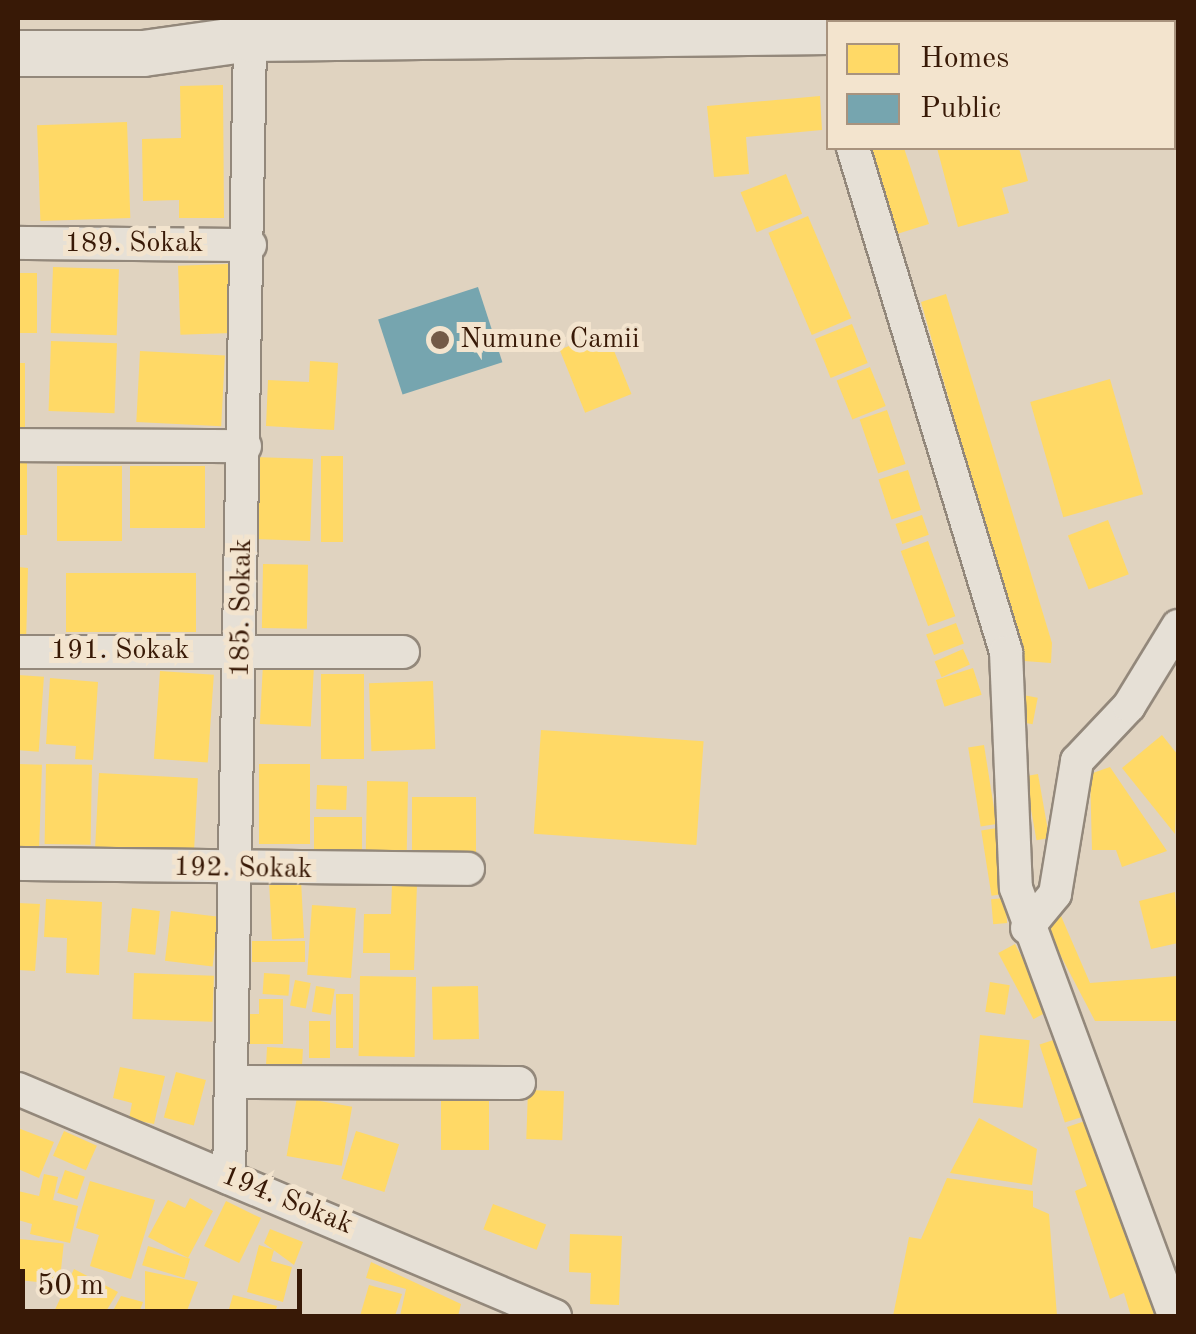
<!DOCTYPE html>
<style>
body{margin:0}
#map{position:relative;width:1196px;height:1334px;overflow:hidden;background:#e0d3c0;font-family:"Old Standard TT",serif}
div>[style]{position:absolute}
[style*='--x']{left:calc(var(--x)*1px);top:calc(var(--y)*1px);width:calc(var(--w)*1px);rotate:calc(var(--a)*1deg)}
.homes>*{inset:0;background:#ffd966;transform-origin:0 0}
.public>*{inset:0;background:#76a5af;transform-origin:0 0}
.roads{filter:drop-shadow(2px 0 #93887b) drop-shadow(-2px 0 #93887b) drop-shadow(0 2px #93887b) drop-shadow(0 -2px #93887b)}
.street>*{height:32px;margin:-16px;padding:0 16px;transform-origin:16px;border-radius:16px;background:#e6e0d6}
.secondary>*{height:45px;margin:-22.5px;padding:0 22.5px;transform-origin:22.5px;border-radius:22.5px;background:#e6e0d6}
.dots>*{width:28px;height:28px;translate:-50% -50%;box-sizing:border-box;border:5px solid #f3e4ce;border-radius:50%}
span{translate:-50% -50%;white-space:nowrap;text-align:center;line-height:1.15;-webkit-text-stroke:10px #f3e4ce;paint-order:stroke}
.street-label{font-size:28px;color:#381906}
.poi-label{font-size:28px;color:#381906}
.left{translate:0 -50%;text-align:left}
.frame{position:absolute;inset:0;border:20px solid #381906;pointer-events:none}
.legend{position:absolute;left:826px;top:20px;width:350px;height:130px;box-sizing:border-box;background:#f3e4ce;border:2px solid #a8937e;margin:0;padding:12px 18px;list-style:none;font-size:30px;color:#381906}
.legend li{display:flex;align-items:center;gap:20px;height:50px}
.legend b{width:50px;border:2px solid #a8937e}
.scale{position:absolute;left:20px;top:1269px;width:282px;height:45px;box-sizing:border-box;border:5px solid #381906;border-top:0;padding-left:12px;font-size:30px;line-height:35px;white-space:nowrap;color:#381906;-webkit-text-stroke:8px #f3e4ce;paint-order:stroke}
</style>
<div id="map">
<div class="homes">
<div style="clip-path:polygon(223px 85px,224px 218px,179px 218px,179px 200px,143px 201px,142px 139px,181px 138px,180px 86px)"></div>
<div style="clip-path:polygon(820px 96px,822px 130px,746px 137px,749px 174px,714px 177px,707px 106px)"></div>
<div style="left:127px;top:122px;width:96px;height:90px;rotate:88deg"></div>
<div style="clip-path:polygon(868px 148px,904px 148px,929px 224px,897px 234px)"></div>
<div style="clip-path:polygon(937px 148px,1019px 148px,1028px 181px,1002px 188px,1009px 213px,958px 227px)"></div>
<div style="left:786px;top:174px;width:43px;height:49px;rotate:68deg"></div>
<div style="left:808px;top:216px;width:111px;height:43px;rotate:67deg"></div>
<div style="left:229px;top:264px;width:69px;height:51px;rotate:88deg"></div>
<div style="left:53px;top:267px;width:66px;height:66px;rotate:2deg"></div>
<div style="left:18px;top:273px;width:19px;height:60px"></div>
<div style="clip-path:polygon(946px 294px,1052px 643px,1051px 663px,1024px 661px,921px 302px)"></div>
<div style="left:852px;top:324px;width:42px;height:40px;rotate:68deg"></div>
<div style="left:606px;top:331px;width:68px;height:50px;rotate:68deg"></div>
<div style="left:51px;top:341px;width:66px;height:70px;rotate:2deg"></div>
<div style="left:140px;top:351px;width:85px;height:71px;rotate:3deg"></div>
<div style="clip-path:polygon(310px 361px,338px 363px,334px 430px,266px 426px,268px 380px,309px 382px)"></div>
<div style="left:25px;top:363px;width:64px;height:7px;rotate:90deg"></div>
<div style="left:870px;top:367px;width:42px;height:36px;rotate:68deg"></div>
<div style="left:1110px;top:379px;width:120px;height:83px;rotate:74deg"></div>
<div style="left:887px;top:410px;width:57px;height:29px;rotate:71deg"></div>
<div style="left:321px;top:456px;width:22px;height:86px"></div>
<div style="left:255px;top:457px;width:58px;height:82px;rotate:2deg"></div>
<div style="left:18px;top:463px;width:9px;height:72px"></div>
<div style="left:57px;top:466px;width:65px;height:75px"></div>
<div style="left:130px;top:466px;width:75px;height:62px"></div>
<div style="left:908px;top:470px;width:42px;height:31px;rotate:72deg"></div>
<div style="left:922px;top:515px;width:21px;height:28px;rotate:71deg"></div>
<div style="left:1108px;top:520px;width:58px;height:43px;rotate:69deg"></div>
<div style="left:928px;top:541px;width:80px;height:29px;rotate:70deg"></div>
<div style="left:263px;top:564px;width:45px;height:64px;rotate:1deg"></div>
<div style="clip-path:polygon(18px 567px,28px 568px,26px 644px,18px 643px)"></div>
<div style="left:66px;top:573px;width:130px;height:59px"></div>
<div style="left:956px;top:623px;width:22px;height:32px;rotate:69deg"></div>
<div style="left:963px;top:649px;width:17px;height:31px;rotate:66deg"></div>
<div style="left:263px;top:664px;width:51px;height:60px;rotate:3deg"></div>
<div style="left:973px;top:668px;width:28px;height:39px;rotate:72deg"></div>
<div style="left:160px;top:671px;width:54px;height:88px;rotate:4deg"></div>
<div style="left:321px;top:674px;width:43px;height:85px"></div>
<div style="left:18px;top:675px;width:26px;height:75px;rotate:4deg"></div>
<div style="clip-path:polygon(50px 678px,98px 682px,93px 760px,75px 759px,76px 746px,46px 744px)"></div>
<div style="left:433px;top:681px;width:68px;height:64px;rotate:88deg"></div>
<div style="left:1023px;top:695px;width:15px;height:27px;rotate:11deg"></div>
<div style="left:541px;top:730px;width:163px;height:104px;rotate:4deg"></div>
<div style="clip-path:polygon(1162px 735px,1178px 755px,1175px 834px,1122px 768px)"></div>
<div style="left:984px;top:745px;width:80px;height:16px;rotate:81deg"></div>
<div style="left:18px;top:764px;width:24px;height:82px;rotate:2deg"></div>
<div style="left:46px;top:764px;width:46px;height:80px;rotate:1deg"></div>
<div style="left:259px;top:764px;width:51px;height:80px"></div>
<div style="clip-path:polygon(1110px 767px,1167px 851px,1122px 867px,1116px 850px,1092px 850px,1090px 774px)"></div>
<div style="left:99px;top:773px;width:99px;height:75px;rotate:3deg"></div>
<div style="left:1038px;top:774px;width:65px;height:13px;rotate:80deg"></div>
<div style="left:367px;top:781px;width:41px;height:78px;rotate:1deg"></div>
<div style="left:317px;top:785px;width:30px;height:24px;rotate:2deg"></div>
<div style="left:412px;top:797px;width:64px;height:65px"></div>
<div style="left:314px;top:817px;width:48px;height:41px"></div>
<div style="left:997px;top:828px;width:66px;height:16px;rotate:81deg"></div>
<div style="left:301px;top:880px;width:58px;height:32px;rotate:87deg"></div>
<div style="clip-path:polygon(392px 884px,417px 884px,414px 970px,390px 970px,390px 953px,363px 953px,364px 914px,391px 914px)"></div>
<div style="clip-path:polygon(1175px 892px,1178px 943px,1151px 949px,1139px 901px)"></div>
<div style="left:1005px;top:898px;width:25px;height:14px;rotate:85deg"></div>
<div style="clip-path:polygon(46px 899px,102px 902px,99px 975px,66px 973px,67px 938px,44px 937px)"></div>
<div style="clip-path:polygon(18px 903px,40px 904px,35px 971px,18px 970px)"></div>
<div style="left:312px;top:905px;width:44px;height:70px;rotate:4deg"></div>
<div style="left:132px;top:908px;width:28px;height:44px;rotate:6deg"></div>
<div style="clip-path:polygon(1058px 909px,1090px 983px,1178px 976px,1178px 1021px,1095px 1021px,1040px 916px)"></div>
<div style="left:171px;top:911px;width:48px;height:50px;rotate:7deg"></div>
<div style="left:252px;top:941px;width:53px;height:21px"></div>
<div style="left:1015px;top:944px;width:75px;height:19px;rotate:62deg"></div>
<div style="left:134px;top:973px;width:80px;height:46px;rotate:2deg"></div>
<div style="left:264px;top:973px;width:26px;height:21px;rotate:4deg"></div>
<div style="left:360px;top:976px;width:56px;height:80px;rotate:1deg"></div>
<div style="left:295px;top:980px;width:16px;height:26px;rotate:11deg"></div>
<div style="left:990px;top:982px;width:20px;height:30px;rotate:9deg"></div>
<div style="left:316px;top:986px;width:19px;height:26px;rotate:9deg"></div>
<div style="left:478px;top:986px;width:53px;height:46px;rotate:89deg"></div>
<div style="left:336px;top:994px;width:17px;height:54px"></div>
<div style="clip-path:polygon(259px 999px,283px 999px,283px 1044px,245px 1044px,245px 1014px,259px 1014px)"></div>
<div style="left:309px;top:1021px;width:21px;height:37px"></div>
<div style="left:980px;top:1035px;width:50px;height:68px;rotate:6deg"></div>
<div style="left:1069px;top:1035px;width:82px;height:31px;rotate:72deg"></div>
<div style="left:267px;top:1047px;width:36px;height:23px;rotate:3deg"></div>
<div style="clip-path:polygon(120px 1067px,165px 1076px,154px 1124px,129px 1119px,132px 1103px,113px 1098px)"></div>
<div style="left:176px;top:1072px;width:31px;height:47px;rotate:15deg"></div>
<div style="left:441px;top:1090px;width:48px;height:60px"></div>
<div style="left:528px;top:1090px;width:36px;height:49px;rotate:2deg"></div>
<div style="left:297px;top:1097px;width:56px;height:60px;rotate:10deg"></div>
<div style="clip-path:polygon(1097px 1117px,1139px 1252px,1154px 1316px,1131px 1316px,1124px 1293px,1110px 1299px,1075px 1191px,1087px 1186px,1067px 1127px)"></div>
<div style="clip-path:polygon(979px 1118px,1037px 1149px,1032px 1185px,950px 1173px)"></div>
<div style="clip-path:polygon(18px 1128px,54px 1142px,39px 1178px,18px 1169px)"></div>
<div style="left:64px;top:1131px;width:36px;height:27px;rotate:24deg"></div>
<div style="left:356px;top:1131px;width:45px;height:50px;rotate:17deg"></div>
<div style="left:65px;top:1170px;width:21px;height:24px;rotate:19deg"></div>
<div style="clip-path:polygon(44px 1174px,58px 1177px,53px 1200px,78px 1206px,70px 1243px,30px 1234px,32px 1224px,18px 1220px,18px 1191px,39px 1196px)"></div>
<div style="clip-path:polygon(947px 1178px,1033px 1191px,1033px 1207px,1049px 1214px,1057px 1316px,893px 1316px,909px 1237px,921px 1239px)"></div>
<div style="clip-path:polygon(90px 1181px,155px 1200px,131px 1279px,90px 1266px,99px 1235px,76px 1228px)"></div>
<div style="clip-path:polygon(190px 1198px,213px 1211px,188px 1258px,148px 1237px,168px 1200px,185px 1208px)"></div>
<div style="left:226px;top:1201px;width:39px;height:50px;rotate:26deg"></div>
<div style="left:493px;top:1204px;width:57px;height:27px;rotate:21deg"></div>
<div style="clip-path:polygon(270px 1229px,303px 1242px,294px 1265px,264px 1243px)"></div>
<div style="clip-path:polygon(570px 1234px,622px 1236px,619px 1305px,590px 1304px,591px 1273px,569px 1272px)"></div>
<div style="left:20px;top:1239px;width:44px;height:41px;rotate:6deg"></div>
<div style="clip-path:polygon(259px 1245px,274px 1250px,271px 1261px,292px 1267px,283px 1302px,247px 1292px)"></div>
<div style="left:148px;top:1246px;width:44px;height:20px;rotate:17deg"></div>
<div style="clip-path:polygon(371px 1262px,461px 1304px,458px 1316px,400px 1316px,406px 1289px,366px 1278px)"></div>
<div style="clip-path:polygon(74px 1269px,118px 1292px,103px 1316px,52px 1316px)"></div>
<div style="clip-path:polygon(145px 1271px,198px 1282px,185px 1316px,145px 1310px)"></div>
<div style="clip-path:polygon(369px 1285px,402px 1294px,395px 1316px,360px 1316px)"></div>
<div style="clip-path:polygon(233px 1295px,277px 1306px,274px 1316px,227px 1316px)"></div>
<div style="clip-path:polygon(121px 1296px,143px 1302px,138px 1316px,110px 1316px)"></div>
</div>
<div class="public">
<div style="left:478px;top:287px;width:79px;height:105px;rotate:72deg"></div>
</div>
<div class="roads">
<div class="street">
<div style="--x:994;--y:22;--w:4;--a:-90"></div>
<div style="--x:853;--y:148;--w:527;--a:73.11"></div>
<div style="--x:1006;--y:652;--w:236;--a:87.6"></div>
<div style="--x:1016;--y:888;--w:456;--a:69.7"></div>
<div style="--x:18;--y:243;--w:232;--a:0.5"></div>
<div style="--x:18;--y:445;--w:227;--a:0.3"></div>
<div style="--x:18;--y:652;--w:385;--a:0"></div>
<div style="--x:18;--y:864;--w:450;--a:0.6"></div>
<div style="--x:1027;--y:928;--w:44;--a:-50.5"></div>
<div style="--x:1055;--y:894;--w:135;--a:-80.6"></div>
<div style="--x:1077;--y:761;--w:76;--a:-46.6"></div>
<div style="--x:1129;--y:706;--w:94;--a:-58.5"></div>
<div style="--x:231;--y:1082;--w:288;--a:0.2"></div>
<div style="--x:18;--y:1089;--w:583;--a:22.91"></div>
<div style="--x:229;--y:1178;--w:1140;--a:-88.94"></div>
</div>
<div class="secondary">
<div style="--x:1174;--y:34;--w:4;--a:0"></div>
<div style="--x:18;--y:53;--w:125;--a:0"></div>
<div style="--x:143;--y:53;--w:108;--a:-8"></div>
<div style="--x:250;--y:38;--w:578;--a:-0.69"></div>
</div>
</div>
<div class="dots">
<div style="left:440px;top:340px;background:#735a47"></div>
</div>
<div class="street-label">
<span style="left:134px;top:244px">189. Sokak</span>
<span style="left:242px;top:608px;rotate:-89deg">185. Sokak</span>
<span style="left:120px;top:651px">191. Sokak</span>
<span style="left:243px;top:869px;rotate:1deg">192. Sokak</span>
<span style="left:287px;top:1201px;rotate:22deg">194. Sokak</span>
</div>
<div class="poi-label">
<span class="left" style="left:460px;top:340px">Numune Camii</span>
</div>
<div class="frame"></div>
<ul class="legend">
<li><b style="height:28px;background:#ffd966"></b>Homes</li>
<li><b style="height:28px;background:#76a5af"></b>Public</li>
</ul>
<div class="scale">50 m</div>
</div>
